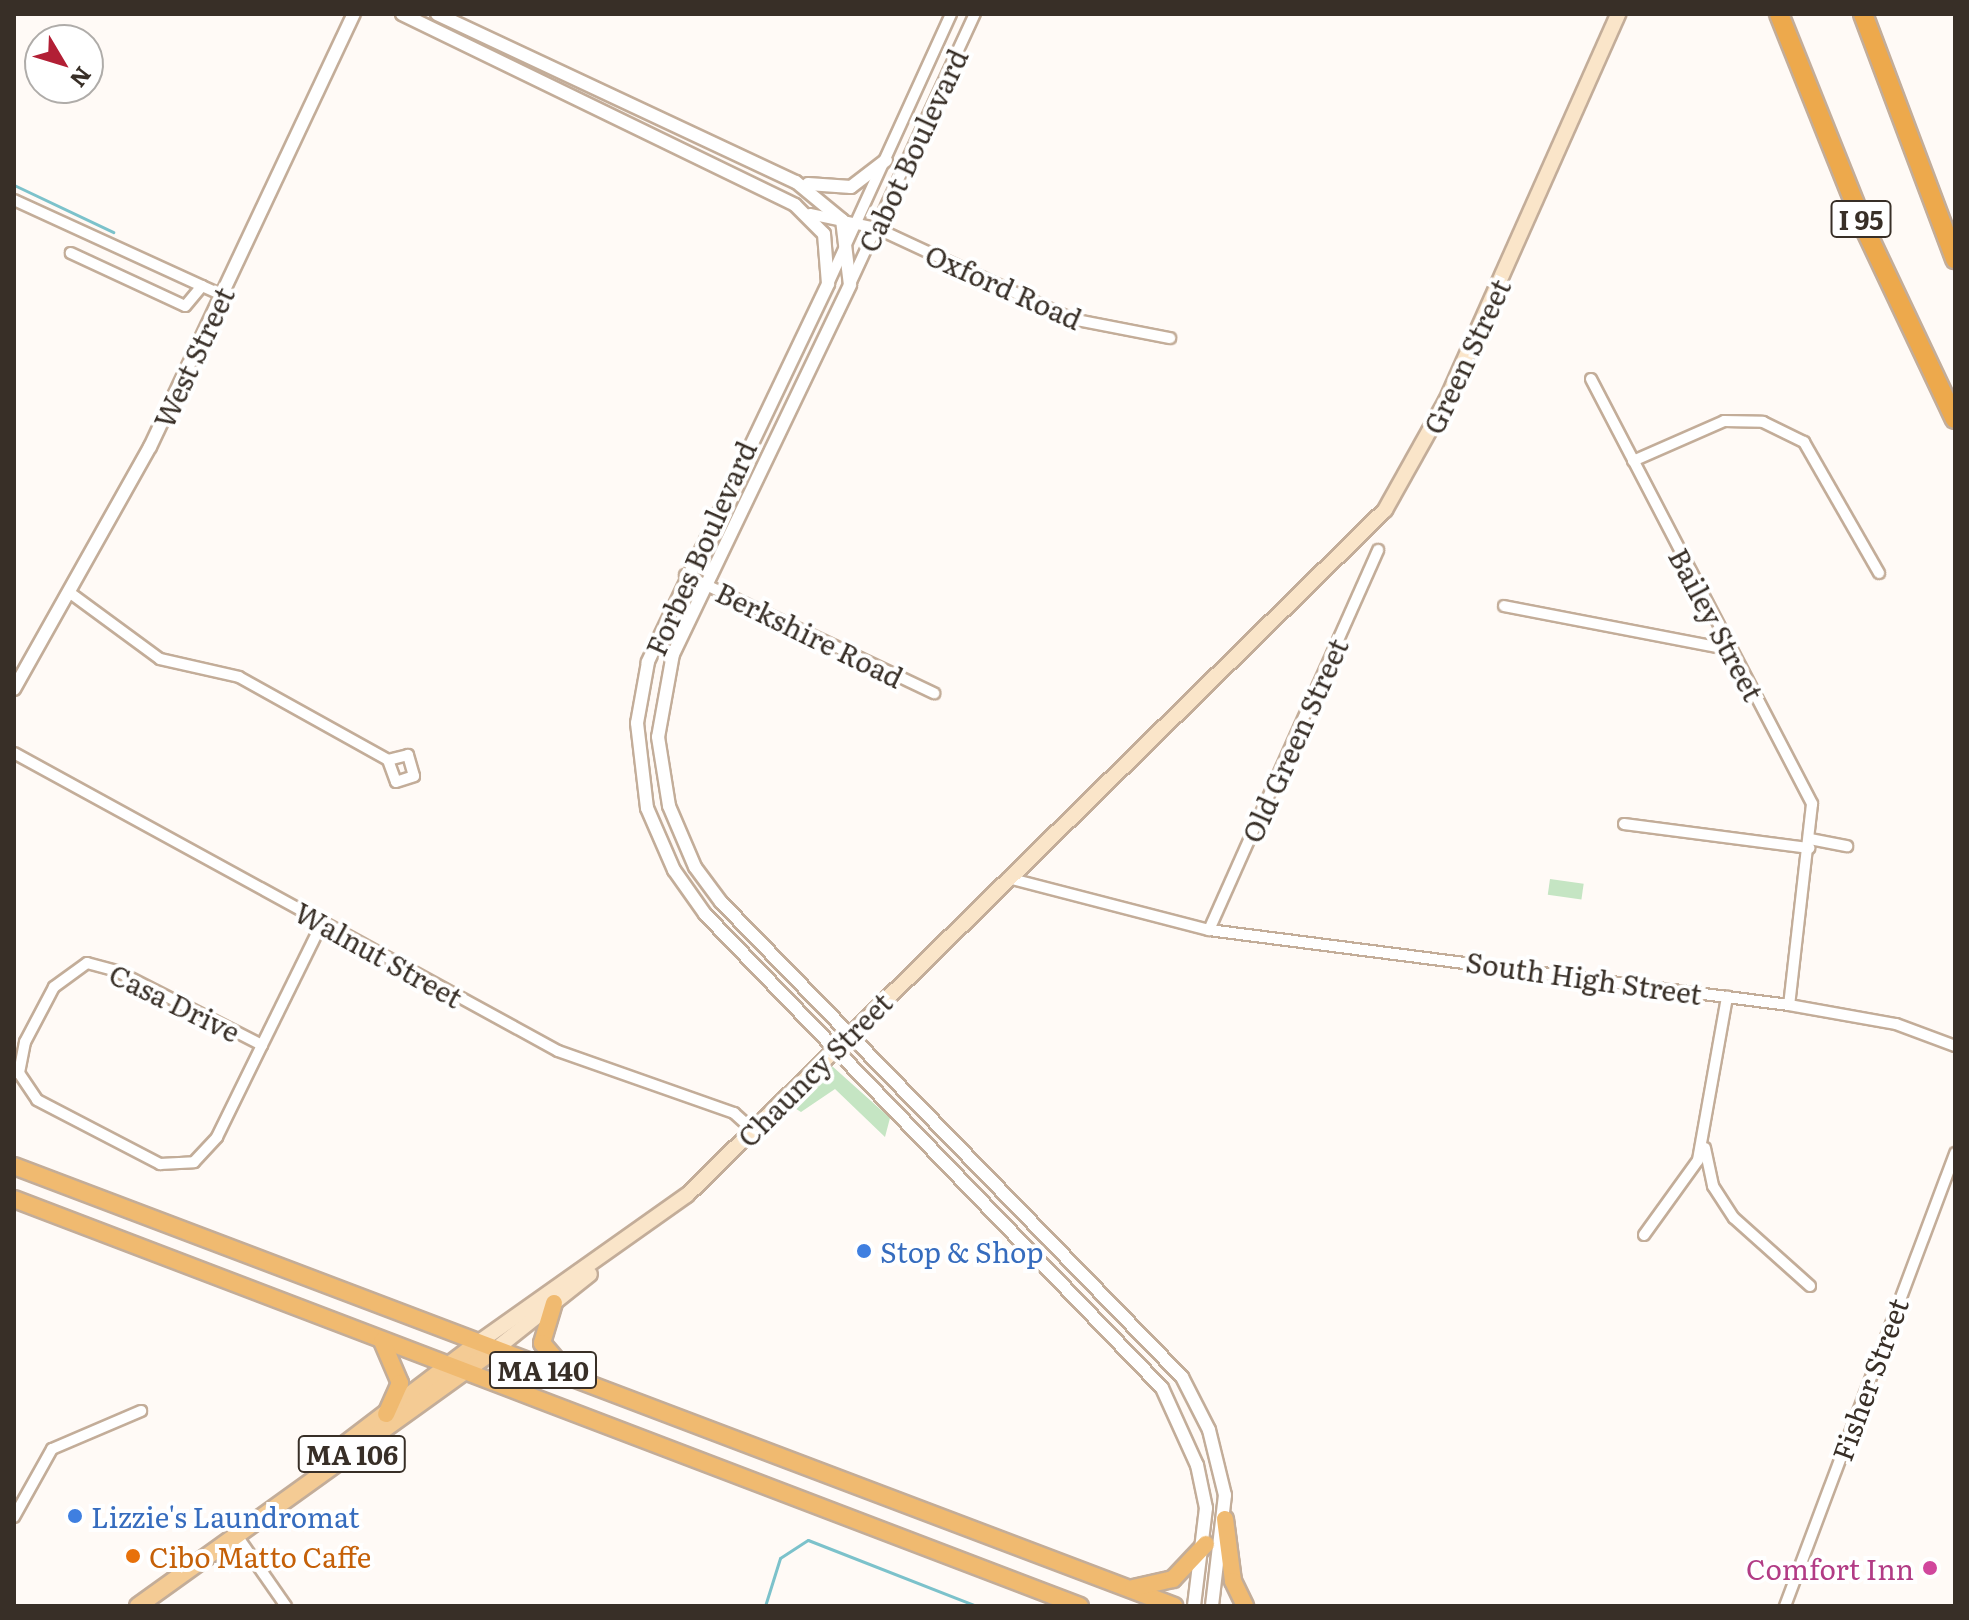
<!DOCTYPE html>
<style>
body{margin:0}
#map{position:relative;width:1969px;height:1620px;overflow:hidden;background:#fffaf6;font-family:Literata,serif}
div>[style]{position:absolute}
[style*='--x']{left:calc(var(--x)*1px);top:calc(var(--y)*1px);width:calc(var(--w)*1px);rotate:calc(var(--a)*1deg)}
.green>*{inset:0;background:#c5e5c3;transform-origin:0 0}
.stream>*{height:3px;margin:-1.5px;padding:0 1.5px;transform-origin:1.5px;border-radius:1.5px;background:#7cc2cb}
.roads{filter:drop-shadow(2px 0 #c3ad99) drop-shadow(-2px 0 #c3ad99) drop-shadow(0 2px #c3ad99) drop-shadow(0 -2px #c3ad99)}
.minor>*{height:10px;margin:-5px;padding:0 5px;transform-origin:5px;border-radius:5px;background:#fff}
.tertiary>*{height:12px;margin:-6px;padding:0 6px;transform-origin:6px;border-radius:6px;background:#fff}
.secondary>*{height:14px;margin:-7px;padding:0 7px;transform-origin:7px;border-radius:7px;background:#fae5c9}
.primary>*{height:16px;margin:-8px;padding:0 8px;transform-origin:8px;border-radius:8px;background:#f4cb94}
.trunk>*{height:16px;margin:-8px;padding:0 8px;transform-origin:8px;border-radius:8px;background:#f0ba70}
.motorway>*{height:18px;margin:-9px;padding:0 9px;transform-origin:9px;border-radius:9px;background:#eda94c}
.dots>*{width:22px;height:22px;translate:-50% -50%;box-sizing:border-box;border:4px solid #fff;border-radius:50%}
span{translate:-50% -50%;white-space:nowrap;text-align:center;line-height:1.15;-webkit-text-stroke:8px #fff;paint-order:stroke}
.shield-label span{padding:2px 6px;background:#fff;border:2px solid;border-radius:6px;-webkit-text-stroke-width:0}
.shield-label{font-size:26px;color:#382f27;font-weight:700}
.street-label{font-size:28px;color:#382f27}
.shop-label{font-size:28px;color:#366cbe}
.left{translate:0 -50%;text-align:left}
.food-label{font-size:28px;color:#c56008}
.hotel-label{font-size:28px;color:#b23c85}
.right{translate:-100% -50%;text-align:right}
.frame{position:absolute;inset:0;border:16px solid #382f27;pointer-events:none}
.north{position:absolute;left:24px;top:24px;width:80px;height:80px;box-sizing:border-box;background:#fff;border:2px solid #afaca9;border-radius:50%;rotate:128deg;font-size:22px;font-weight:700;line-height:32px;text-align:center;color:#382f27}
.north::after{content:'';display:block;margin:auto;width:28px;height:36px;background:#b21f35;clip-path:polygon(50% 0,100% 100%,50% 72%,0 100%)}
</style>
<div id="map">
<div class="green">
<div style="left:1550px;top:879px;width:34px;height:16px;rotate:8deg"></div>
<div style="clip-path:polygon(832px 1066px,890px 1118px,885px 1137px,835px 1089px,801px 1112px,793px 1107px)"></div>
</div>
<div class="stream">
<div style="--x:14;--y:185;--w:110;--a:25.4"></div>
<div style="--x:765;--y:1606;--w:50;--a:-72.6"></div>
<div style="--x:780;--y:1558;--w:33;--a:-33"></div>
<div style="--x:808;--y:1540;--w:180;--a:21.4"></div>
</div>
<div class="roads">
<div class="minor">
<div style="--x:14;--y:200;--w:207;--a:24.6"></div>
<div style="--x:202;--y:286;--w:26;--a:130"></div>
<div style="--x:185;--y:306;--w:126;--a:-155.1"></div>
<div style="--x:810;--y:214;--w:67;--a:12"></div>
<div style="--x:876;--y:228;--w:216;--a:24.9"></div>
<div style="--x:1072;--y:319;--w:100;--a:11"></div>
<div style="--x:828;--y:284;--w:297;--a:-65.5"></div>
<div style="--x:850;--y:284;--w:298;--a:-65.2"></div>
<div style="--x:202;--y:286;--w:22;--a:24"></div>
<div style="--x:1591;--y:379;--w:479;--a:62.5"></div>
<div style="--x:1812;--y:804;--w:202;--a:96.5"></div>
<div style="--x:1633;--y:461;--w:99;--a:-23.7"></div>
<div style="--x:1724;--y:421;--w:39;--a:1"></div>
<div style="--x:1763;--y:422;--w:46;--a:26"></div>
<div style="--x:1804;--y:442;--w:151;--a:60.2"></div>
<div style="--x:685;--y:575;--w:276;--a:25.4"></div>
<div style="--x:73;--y:595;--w:108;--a:36.3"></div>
<div style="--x:160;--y:659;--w:81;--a:12.8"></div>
<div style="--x:239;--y:677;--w:171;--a:29.1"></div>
<div style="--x:388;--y:760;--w:23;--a:70"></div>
<div style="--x:396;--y:782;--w:19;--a:-18"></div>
<div style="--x:414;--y:776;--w:22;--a:-106"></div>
<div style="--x:408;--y:755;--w:21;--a:166"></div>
<div style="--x:1504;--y:606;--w:232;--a:10.9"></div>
<div style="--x:14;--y:753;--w:620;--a:28.71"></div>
<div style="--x:558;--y:1051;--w:187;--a:19.4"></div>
<div style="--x:734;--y:1113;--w:25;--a:42"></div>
<div style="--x:1624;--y:824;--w:187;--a:7.4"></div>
<div style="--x:1810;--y:839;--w:38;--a:11"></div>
<div style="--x:1008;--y:878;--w:208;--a:14.5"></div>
<div style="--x:1209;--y:930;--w:585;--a:7.37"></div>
<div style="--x:1789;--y:1005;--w:109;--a:10.1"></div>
<div style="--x:1896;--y:1024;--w:63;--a:20.4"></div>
<div style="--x:1209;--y:930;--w:416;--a:-66"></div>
<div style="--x:262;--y:1045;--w:163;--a:-153"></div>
<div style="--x:117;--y:971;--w:31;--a:-165"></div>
<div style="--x:87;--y:963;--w:41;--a:144"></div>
<div style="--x:54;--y:987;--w:62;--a:117.8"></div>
<div style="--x:25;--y:1042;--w:32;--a:101"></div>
<div style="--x:19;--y:1073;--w:32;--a:56"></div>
<div style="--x:37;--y:1100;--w:139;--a:27.5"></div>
<div style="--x:160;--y:1164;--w:34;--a:-3"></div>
<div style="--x:194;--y:1162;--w:34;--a:-47"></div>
<div style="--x:217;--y:1137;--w:102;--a:-63.9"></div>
<div style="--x:262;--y:1045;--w:136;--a:-63.8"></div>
<div style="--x:1705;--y:1148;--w:39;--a:78"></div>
<div style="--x:1713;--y:1186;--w:38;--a:57"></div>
<div style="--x:1734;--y:1218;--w:102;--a:41.8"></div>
<div style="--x:1644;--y:1235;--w:92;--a:-54.2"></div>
<div style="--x:1698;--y:1160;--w:166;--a:-79.9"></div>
<div style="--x:14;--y:1517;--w:78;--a:-60.8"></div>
<div style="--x:52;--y:1449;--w:97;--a:-23.1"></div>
<div style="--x:235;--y:1533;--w:89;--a:55.1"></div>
<div style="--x:1785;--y:1606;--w:484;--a:-69.4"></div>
</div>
<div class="tertiary">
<div style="--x:402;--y:14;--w:437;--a:25.9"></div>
<div style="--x:795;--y:205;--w:41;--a:45"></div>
<div style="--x:824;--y:234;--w:50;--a:85.4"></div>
<div style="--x:828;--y:284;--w:419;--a:115.5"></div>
<div style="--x:648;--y:662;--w:62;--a:100.2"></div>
<div style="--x:637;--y:723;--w:86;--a:83.3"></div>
<div style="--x:647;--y:808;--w:68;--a:66.5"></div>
<div style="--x:674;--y:870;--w:54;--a:54.8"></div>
<div style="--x:705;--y:914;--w:658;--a:46.05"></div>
<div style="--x:1162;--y:1388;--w:85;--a:65.6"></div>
<div style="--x:1197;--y:1465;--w:44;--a:78.2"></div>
<div style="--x:1206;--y:1508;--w:99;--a:97"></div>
<div style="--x:437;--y:14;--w:396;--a:25.1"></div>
<div style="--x:796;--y:182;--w:60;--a:39.6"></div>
<div style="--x:842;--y:220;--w:65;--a:83"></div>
<div style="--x:850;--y:285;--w:409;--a:115.6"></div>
<div style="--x:673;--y:654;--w:84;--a:100.2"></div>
<div style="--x:658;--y:737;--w:70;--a:80.9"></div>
<div style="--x:669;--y:806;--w:66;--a:66.9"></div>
<div style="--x:695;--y:867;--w:44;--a:53.4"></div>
<div style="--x:721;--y:902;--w:662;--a:45.86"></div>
<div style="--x:1182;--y:1377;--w:59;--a:63"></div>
<div style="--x:1209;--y:1430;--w:67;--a:76.2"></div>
<div style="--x:1225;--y:1495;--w:112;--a:96.7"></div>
<div style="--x:808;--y:184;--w:43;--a:4"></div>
<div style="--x:851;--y:187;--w:44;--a:-37.6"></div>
<div style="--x:14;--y:689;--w:278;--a:-60.7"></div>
<div style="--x:150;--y:447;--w:479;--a:-64.8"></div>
</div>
<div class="secondary">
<div style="--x:475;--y:1345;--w:260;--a:-35.3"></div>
<div style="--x:687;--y:1195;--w:978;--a:-44.46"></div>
<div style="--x:1385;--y:510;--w:125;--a:-60.8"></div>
<div style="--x:1446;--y:401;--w:424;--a:-66"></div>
<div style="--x:492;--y:1352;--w:125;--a:-38.5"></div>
</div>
<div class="primary">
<div style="--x:323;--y:1461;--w:191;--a:-37.3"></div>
<div style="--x:138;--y:1606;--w:436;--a:-35.7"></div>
</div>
<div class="trunk">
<div style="--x:14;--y:1166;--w:1241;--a:20.77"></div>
<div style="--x:14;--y:1199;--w:1141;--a:20.9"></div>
<div style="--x:554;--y:1303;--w:42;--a:106.7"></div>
<div style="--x:542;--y:1343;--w:45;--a:49.5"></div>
<div style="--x:382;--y:1341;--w:46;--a:66.8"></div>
<div style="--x:400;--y:1383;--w:34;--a:114"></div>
<div style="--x:1225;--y:1519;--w:63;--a:82.6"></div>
<div style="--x:1233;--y:1581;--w:28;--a:64"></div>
<div style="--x:1133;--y:1588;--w:41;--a:-12.7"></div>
<div style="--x:1173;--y:1579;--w:48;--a:-46.7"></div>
</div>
<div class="motorway">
<div style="--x:1779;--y:14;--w:232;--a:68.2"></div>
<div style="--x:1865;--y:229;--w:210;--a:64.7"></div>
<div style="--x:1863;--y:14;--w:262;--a:69.4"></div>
</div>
</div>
<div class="dots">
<div style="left:864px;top:1251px;background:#3f7fe0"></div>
<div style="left:75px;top:1516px;background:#3f7fe0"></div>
<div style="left:133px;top:1556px;background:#e8710a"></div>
<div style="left:1930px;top:1568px;background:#d1479c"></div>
</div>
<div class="shield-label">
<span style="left:1861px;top:219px">I 95</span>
<span style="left:543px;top:1370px">MA 140</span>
<span style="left:352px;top:1454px">MA 106</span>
</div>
<div class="street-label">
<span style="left:912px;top:150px;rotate:-65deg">Cabot Boulevard</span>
<span style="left:1004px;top:286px;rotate:24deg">Oxford Road</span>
<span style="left:1466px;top:356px;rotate:-65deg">Green Street</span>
<span style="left:193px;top:357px;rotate:-65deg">West Street</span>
<span style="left:700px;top:548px;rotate:-66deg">Forbes Boulevard</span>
<span style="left:1717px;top:624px;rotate:62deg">Bailey Street</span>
<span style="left:810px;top:634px;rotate:26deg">Berkshire Road</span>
<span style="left:1294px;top:740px;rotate:-66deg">Old Green Street</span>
<span style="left:379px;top:954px;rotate:29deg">Walnut Street</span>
<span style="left:1584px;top:977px;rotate:8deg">South High Street</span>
<span style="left:175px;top:1002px;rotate:26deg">Casa Drive</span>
<span style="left:814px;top:1069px;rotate:-45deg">Chauncy Street</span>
<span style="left:1869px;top:1379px;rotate:-70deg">Fisher Street</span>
</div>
<div class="shop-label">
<span class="left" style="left:880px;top:1251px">Stop &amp; Shop</span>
<span class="left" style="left:91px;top:1516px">Lizzie's Laundromat</span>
</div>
<div class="food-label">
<span class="left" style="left:149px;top:1556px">Cibo Matto Caffe</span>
</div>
<div class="hotel-label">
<span class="right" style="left:1914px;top:1568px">Comfort Inn</span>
</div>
<div class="frame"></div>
<div class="north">N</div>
</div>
